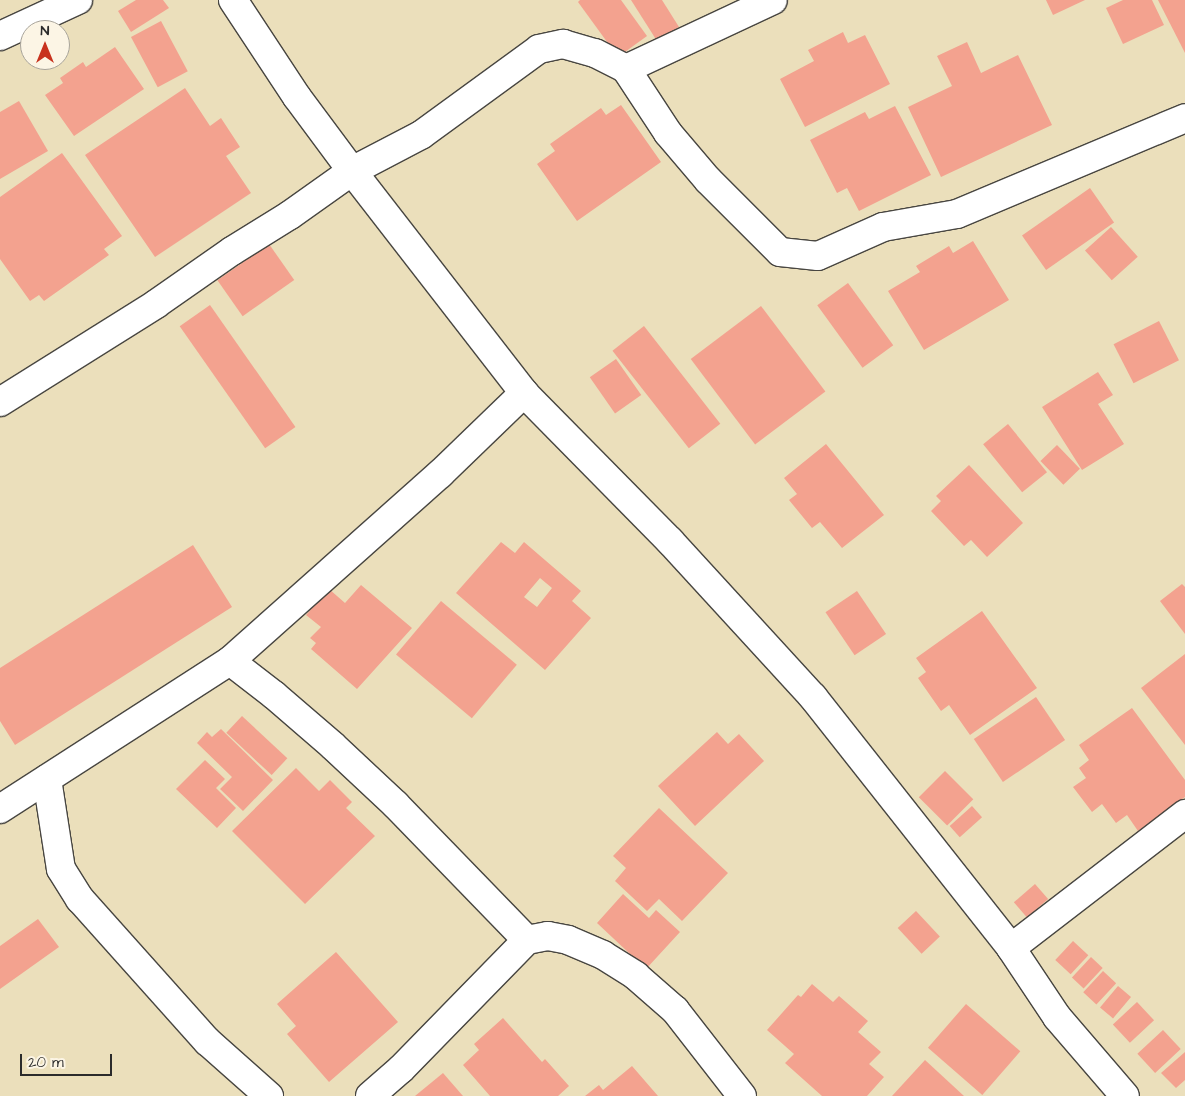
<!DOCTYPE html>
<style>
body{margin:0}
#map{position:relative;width:1185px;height:1096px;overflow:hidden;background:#ebdfbb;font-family:"Architects Daughter",sans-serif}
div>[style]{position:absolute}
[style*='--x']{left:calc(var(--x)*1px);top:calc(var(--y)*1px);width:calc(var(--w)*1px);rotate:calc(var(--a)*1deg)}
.building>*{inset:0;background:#f3a28f;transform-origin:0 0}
.roads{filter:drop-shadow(1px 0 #484641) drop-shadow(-1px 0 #484641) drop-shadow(0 1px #484641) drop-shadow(0 -1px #484641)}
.minor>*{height:28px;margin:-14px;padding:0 14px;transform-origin:14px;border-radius:14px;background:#fff}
span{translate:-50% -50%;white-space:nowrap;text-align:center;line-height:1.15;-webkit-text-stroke:4px #fcf5e5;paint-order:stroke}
.north{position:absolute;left:20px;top:20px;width:50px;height:50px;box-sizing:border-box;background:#fcf5e5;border:1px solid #a8a49b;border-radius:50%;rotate:0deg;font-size:14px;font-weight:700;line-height:20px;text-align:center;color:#2b2b2b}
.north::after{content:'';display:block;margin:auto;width:18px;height:22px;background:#c8321e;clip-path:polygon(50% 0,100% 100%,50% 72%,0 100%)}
.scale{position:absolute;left:20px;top:1054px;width:92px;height:22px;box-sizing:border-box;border:2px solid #2b2b2b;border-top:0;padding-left:6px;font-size:15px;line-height:18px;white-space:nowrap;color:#2b2b2b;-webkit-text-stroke:4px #fcf5e5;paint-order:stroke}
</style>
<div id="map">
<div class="building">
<div style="clip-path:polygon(136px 0,163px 0,169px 8px,131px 32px,118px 11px)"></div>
<div style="clip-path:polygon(580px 0,621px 0,647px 36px,618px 57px,578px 2px)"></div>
<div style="clip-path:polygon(631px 0,662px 0,679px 27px,657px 41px)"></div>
<div style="clip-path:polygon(1046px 0,1085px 0,1053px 15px)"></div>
<div style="clip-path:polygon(1123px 0,1152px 0,1164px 25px,1123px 44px,1106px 8px)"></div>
<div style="clip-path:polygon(1158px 0,1185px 0,1185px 53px)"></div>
<div style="left:161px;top:21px;width:57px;height:34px;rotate:62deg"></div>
<div style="clip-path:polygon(843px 32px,848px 43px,865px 35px,890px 84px,805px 127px,780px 79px,814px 61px,808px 50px)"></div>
<div style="clip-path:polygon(967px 42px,981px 73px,1018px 55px,1052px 125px,941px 177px,908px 107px,952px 86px,937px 56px)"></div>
<div style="clip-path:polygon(115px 47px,144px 89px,74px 136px,45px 95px,63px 83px,60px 78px,83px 62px,86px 67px)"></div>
<div style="clip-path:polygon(185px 88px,210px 126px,221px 118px,240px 147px,226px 156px,251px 193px,155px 257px,85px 155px)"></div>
<div style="clip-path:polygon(19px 101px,48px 151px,0 179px,0 112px)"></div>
<div style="clip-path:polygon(621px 105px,661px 162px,577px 221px,537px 164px,555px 151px,550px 144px,601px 108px,606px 115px)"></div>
<div style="clip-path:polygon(895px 106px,931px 175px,859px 211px,847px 188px,837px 193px,810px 140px,865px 112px,869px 119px)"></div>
<div style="clip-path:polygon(62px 153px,122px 236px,104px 249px,109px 255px,44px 301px,39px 295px,30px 301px,0 259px,0 197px)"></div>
<div style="left:1090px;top:188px;width:42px;height:83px;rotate:55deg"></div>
<div style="left:1111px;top:227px;width:40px;height:35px;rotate:48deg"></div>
<div style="clip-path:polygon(973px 241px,1009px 300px,924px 350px,888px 291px,920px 272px,916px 266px,949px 246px,953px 253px)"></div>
<div style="left:269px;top:244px;width:44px;height:63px;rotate:55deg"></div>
<div style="left:848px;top:283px;width:77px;height:38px;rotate:54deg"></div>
<div style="left:210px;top:305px;width:149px;height:37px;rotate:55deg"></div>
<div style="left:761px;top:306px;width:107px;height:88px;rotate:53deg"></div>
<div style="left:1159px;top:321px;width:44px;height:51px;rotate:63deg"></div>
<div style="left:644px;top:326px;width:124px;height:40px;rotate:52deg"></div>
<div style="left:616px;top:359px;width:44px;height:32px;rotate:55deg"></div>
<div style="clip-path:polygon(1098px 372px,1113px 395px,1098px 404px,1124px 444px,1082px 470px,1042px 407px)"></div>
<div style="left:1008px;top:424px;width:62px;height:32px;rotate:51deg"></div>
<div style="clip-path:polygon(826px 444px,884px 515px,842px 548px,820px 522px,812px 528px,789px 500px,797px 494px,784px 478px)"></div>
<div style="left:1057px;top:445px;width:33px;height:23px;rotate:46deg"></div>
<div style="clip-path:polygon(969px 465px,1023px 523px,987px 557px,971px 540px,964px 546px,931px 511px,941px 501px,936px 496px)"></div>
<div style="clip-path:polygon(evenodd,501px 542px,515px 553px,524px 542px,581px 591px,572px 601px,591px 618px,545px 670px,456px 593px,501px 542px,540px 578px,552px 588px,537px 607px,524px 597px,540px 578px)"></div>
<div style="clip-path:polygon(193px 545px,232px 607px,15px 745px,0 721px,0 668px)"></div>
<div style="clip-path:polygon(1182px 584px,1185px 587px,1185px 634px,1160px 601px)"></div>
<div style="clip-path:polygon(361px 585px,412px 628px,357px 689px,311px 649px,316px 643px,310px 638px,321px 627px,306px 615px,329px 589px,345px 603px)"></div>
<div style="left:857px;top:591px;width:52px;height:38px;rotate:56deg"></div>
<div style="left:441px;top:601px;width:99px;height:70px;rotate:40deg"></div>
<div style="clip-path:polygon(982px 611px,1037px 688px,970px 735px,949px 705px,941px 711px,918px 678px,926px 672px,916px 658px)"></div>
<div style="clip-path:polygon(1185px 654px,1185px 745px,1141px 688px)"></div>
<div style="left:1036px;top:697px;width:52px;height:75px;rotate:56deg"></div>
<div style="clip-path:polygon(1132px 708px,1185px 780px,1185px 797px,1138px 831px,1127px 815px,1116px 823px,1102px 804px,1092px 812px,1073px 787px,1086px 778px,1079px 768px,1089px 760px,1079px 745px)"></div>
<div style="left:242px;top:716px;width:62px;height:23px;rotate:43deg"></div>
<div style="clip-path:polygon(221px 729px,273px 780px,243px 811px,220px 789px,232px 777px,197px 743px,207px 732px,212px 737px)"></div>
<div style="clip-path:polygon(717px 732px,728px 744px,739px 734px,764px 761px,695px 826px,658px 786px)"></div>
<div style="clip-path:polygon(205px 760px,225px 779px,216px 788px,236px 808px,217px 828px,176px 789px)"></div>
<div style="clip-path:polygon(296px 768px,319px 791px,330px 780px,352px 802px,346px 808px,375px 836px,305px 904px,232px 831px)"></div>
<div style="left:945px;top:771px;width:40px;height:37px;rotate:45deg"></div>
<div style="left:972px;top:806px;width:15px;height:30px;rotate:48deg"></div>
<div style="clip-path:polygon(659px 808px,728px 873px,682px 921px,659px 899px,647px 911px,615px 881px,626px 868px,613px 856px)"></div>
<div style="left:1035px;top:884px;width:20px;height:28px;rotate:49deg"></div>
<div style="clip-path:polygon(623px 894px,649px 918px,656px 910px,680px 932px,646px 969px,597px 923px)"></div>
<div style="left:916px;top:911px;width:35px;height:25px;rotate:47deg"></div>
<div style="clip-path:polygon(38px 919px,59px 947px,0 989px,0 946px)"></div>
<div style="left:1073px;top:941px;width:21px;height:26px;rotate:43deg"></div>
<div style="clip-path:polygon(336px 952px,398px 1022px,329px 1082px,287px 1034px,296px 1026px,277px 1004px)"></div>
<div style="left:1091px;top:957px;width:16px;height:28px;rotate:43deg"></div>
<div style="left:1103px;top:971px;width:18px;height:29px;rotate:43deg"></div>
<div style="clip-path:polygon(812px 984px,833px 1002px,839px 996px,868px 1021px,858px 1032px,881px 1052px,869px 1064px,884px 1077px,867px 1096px,822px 1096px,785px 1063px,794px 1054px,767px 1030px,798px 995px,801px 997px)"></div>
<div style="left:1118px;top:986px;width:17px;height:28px;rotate:40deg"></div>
<div style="left:1137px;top:1002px;width:25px;height:33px;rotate:47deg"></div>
<div style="left:966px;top:1004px;width:72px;height:58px;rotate:41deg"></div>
<div style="clip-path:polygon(503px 1018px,542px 1062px,545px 1059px,569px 1086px,558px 1096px,490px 1096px,463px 1065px,479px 1050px,474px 1044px)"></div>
<div style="left:1163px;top:1030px;width:26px;height:35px;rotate:47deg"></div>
<div style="clip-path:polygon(1185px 1052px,1185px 1080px,1176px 1088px,1161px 1073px)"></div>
<div style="clip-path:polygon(925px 1060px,964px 1096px,892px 1096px)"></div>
<div style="clip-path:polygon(632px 1066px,658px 1096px,585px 1096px,599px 1085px,603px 1090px)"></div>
<div style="clip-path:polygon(443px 1073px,463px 1096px,415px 1096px)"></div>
</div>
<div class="roads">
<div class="minor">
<div style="--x:233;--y:0;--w:116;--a:56.6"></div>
<div style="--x:297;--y:97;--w:92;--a:53.4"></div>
<div style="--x:352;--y:171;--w:281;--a:52.2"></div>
<div style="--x:524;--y:393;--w:208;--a:45.4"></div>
<div style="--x:670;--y:541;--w:212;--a:47.5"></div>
<div style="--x:813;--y:697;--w:320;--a:51.7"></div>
<div style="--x:1011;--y:948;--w:83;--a:56.3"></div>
<div style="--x:1057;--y:1017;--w:104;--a:49.3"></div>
<div style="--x:0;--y:36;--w:86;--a:-24.8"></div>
<div style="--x:626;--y:69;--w:162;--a:-25.1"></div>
<div style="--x:0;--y:402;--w:184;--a:-32.1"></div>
<div style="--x:156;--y:304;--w:93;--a:-34.9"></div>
<div style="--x:232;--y:251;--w:68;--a:-31.8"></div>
<div style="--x:290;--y:215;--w:76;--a:-35.4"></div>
<div style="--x:352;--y:171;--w:78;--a:-27.6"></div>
<div style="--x:421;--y:135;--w:146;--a:-36.1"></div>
<div style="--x:539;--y:49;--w:25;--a:-12"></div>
<div style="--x:563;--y:44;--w:33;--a:16"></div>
<div style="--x:595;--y:53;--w:35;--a:27"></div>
<div style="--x:626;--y:69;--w:77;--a:56.7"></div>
<div style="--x:668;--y:133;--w:62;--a:49.6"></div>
<div style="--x:708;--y:180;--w:102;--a:45"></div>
<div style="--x:780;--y:252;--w:38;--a:6"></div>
<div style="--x:818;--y:256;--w:71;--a:-24"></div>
<div style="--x:883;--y:227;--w:75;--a:-10"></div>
<div style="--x:957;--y:214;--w:247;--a:-22.8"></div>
<div style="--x:230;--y:661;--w:56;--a:37.7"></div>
<div style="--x:274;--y:695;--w:78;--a:40.8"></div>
<div style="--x:333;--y:746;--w:86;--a:43.1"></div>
<div style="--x:396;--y:805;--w:188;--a:45.9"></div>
<div style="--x:47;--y:779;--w:91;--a:81.2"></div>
<div style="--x:61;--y:869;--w:36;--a:58"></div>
<div style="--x:80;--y:899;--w:191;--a:48.2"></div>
<div style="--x:207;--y:1041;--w:83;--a:41.6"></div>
<div style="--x:0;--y:809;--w:274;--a:-32.8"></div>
<div style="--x:230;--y:661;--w:281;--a:-41.7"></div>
<div style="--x:440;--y:474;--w:117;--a:-44"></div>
<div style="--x:1011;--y:948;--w:220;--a:-37.6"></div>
<div style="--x:370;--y:1096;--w:41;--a:-41.1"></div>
<div style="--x:401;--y:1069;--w:180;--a:-45.7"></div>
<div style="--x:527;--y:940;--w:21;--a:-11"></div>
<div style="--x:548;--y:936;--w:20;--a:11"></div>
<div style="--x:568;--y:940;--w:38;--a:23"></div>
<div style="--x:603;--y:955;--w:39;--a:32"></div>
<div style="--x:636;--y:976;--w:52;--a:41.1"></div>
<div style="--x:675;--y:1010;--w:109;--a:52.1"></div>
</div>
</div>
<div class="north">N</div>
<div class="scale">20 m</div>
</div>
